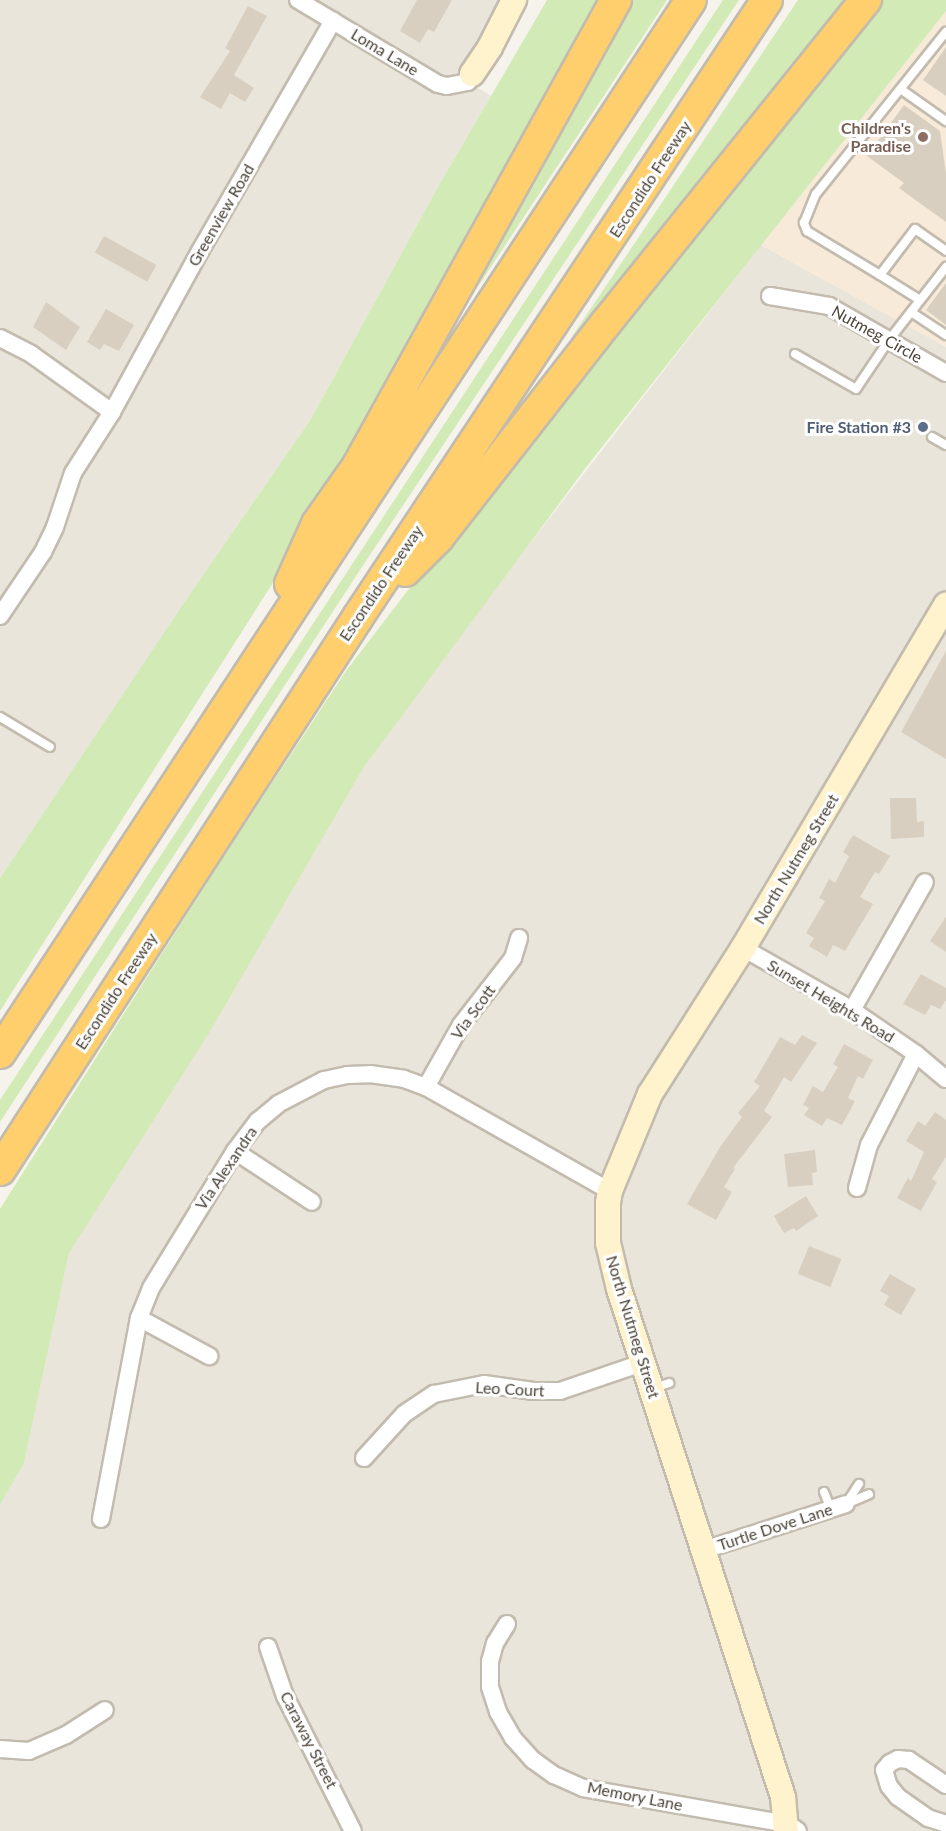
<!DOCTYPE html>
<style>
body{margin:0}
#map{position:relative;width:946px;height:1831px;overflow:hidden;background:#f6f3ec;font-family:Lato,sans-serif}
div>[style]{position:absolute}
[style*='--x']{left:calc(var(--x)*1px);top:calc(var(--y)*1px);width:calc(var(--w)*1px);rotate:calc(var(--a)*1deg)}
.residential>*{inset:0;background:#eae5da}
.commercial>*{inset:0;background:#f7ead8}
.green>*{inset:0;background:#d2eab5}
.building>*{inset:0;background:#d8cfc1;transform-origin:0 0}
.roads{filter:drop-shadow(2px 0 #c2bbae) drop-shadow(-2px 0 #c2bbae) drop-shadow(0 2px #c2bbae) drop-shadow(0 -2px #c2bbae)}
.lane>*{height:8px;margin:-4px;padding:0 4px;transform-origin:4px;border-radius:4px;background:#fff}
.street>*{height:16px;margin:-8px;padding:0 8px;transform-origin:8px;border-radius:8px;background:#fff}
.secondary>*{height:24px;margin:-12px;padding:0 12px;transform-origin:12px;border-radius:12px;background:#fff3cd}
.highway>*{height:30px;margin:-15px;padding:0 15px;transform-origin:15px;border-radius:15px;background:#ffcf6e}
.dots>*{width:16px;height:16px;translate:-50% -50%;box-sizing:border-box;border:3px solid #fff;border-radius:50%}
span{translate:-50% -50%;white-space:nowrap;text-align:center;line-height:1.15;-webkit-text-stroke:6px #fff;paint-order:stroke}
.street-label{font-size:16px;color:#4b4439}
.education-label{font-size:16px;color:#785e54;font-weight:700}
.right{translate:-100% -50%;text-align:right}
.service-label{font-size:16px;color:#4e5e75;font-weight:700}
</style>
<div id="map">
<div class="residential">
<div style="clip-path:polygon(0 0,514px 0,468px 82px,491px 96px,439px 185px,311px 419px,183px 604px,0 878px)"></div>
<div style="clip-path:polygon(761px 245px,946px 347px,946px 1831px,0 1831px,0 1505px,24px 1463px,69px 1253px,248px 965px,364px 767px,490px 595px)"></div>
</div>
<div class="commercial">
<div style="clip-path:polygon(946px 11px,946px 347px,761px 245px)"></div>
</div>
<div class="green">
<div style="clip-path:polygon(547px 0,601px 0,451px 274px,292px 553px,0 1011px,0 878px,183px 604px,311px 419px,439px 185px)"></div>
<div style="clip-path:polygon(625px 0,667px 0,477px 288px,473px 290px,467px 287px)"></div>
<div style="clip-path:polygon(723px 0,739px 0,360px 570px,0 1122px,0 1100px)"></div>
<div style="clip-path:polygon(798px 0,852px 0,558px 363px,573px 335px)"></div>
<div style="clip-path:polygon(884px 0,946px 0,946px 11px,587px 466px,364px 767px,209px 1033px,69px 1253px,24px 1463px,0 1505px,0 1209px,224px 856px,346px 671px,520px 444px,866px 17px)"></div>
</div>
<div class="building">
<div style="clip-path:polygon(417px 0,452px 0,434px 32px,428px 29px,420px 43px,400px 31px)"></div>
<div style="clip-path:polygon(248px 6px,267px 16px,234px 75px,254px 88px,245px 102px,230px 93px,221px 109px,200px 97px,230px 51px,225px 48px)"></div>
<div style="clip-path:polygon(946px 47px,946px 96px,923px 80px)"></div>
<div style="clip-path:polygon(904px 105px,940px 131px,946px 174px,946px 222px,899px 188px,904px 183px,867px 156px)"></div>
<div style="left:104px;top:236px;width:60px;height:19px;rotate:29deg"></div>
<div style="clip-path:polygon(946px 283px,946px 325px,926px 310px)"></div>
<div style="clip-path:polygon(46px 302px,80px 327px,66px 350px,33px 327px)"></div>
<div style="clip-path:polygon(106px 309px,134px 325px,119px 351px,104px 344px,100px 350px,87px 342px)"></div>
<div style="clip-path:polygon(946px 651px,946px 759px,901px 732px)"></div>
<div style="clip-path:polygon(890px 798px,916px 798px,917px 822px,924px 821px,924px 837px,891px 839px)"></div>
<div style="clip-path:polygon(853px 835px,890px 856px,879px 874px,875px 872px,860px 897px,873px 904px,845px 951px,833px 945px,827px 957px,809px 946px,814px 938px,806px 933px,825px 901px,819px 898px,829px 879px,835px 883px,849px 856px,843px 852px)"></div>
<div style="clip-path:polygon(946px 917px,946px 952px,930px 941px)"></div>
<div style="clip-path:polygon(921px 974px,946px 988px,946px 1000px,940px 1009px,931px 1005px,925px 1015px,903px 1004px)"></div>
<div style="clip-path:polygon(802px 1035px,817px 1043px,791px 1082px,784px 1077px,764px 1111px,772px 1117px,733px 1168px,735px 1169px,724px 1187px,732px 1192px,716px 1220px,687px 1204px,720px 1147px,742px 1117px,738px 1113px,760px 1086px,754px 1082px,780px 1037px,795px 1045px)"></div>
<div style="clip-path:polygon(844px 1044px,873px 1060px,863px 1079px,858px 1076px,848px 1098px,855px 1101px,842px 1125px,827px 1118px,822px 1126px,804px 1115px,809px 1108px,803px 1105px,813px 1086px,823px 1092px,838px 1067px,833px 1064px)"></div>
<div style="clip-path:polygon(935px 1112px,946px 1120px,946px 1157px,932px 1179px,937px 1182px,921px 1211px,897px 1198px,908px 1178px,911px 1181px,924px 1152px,906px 1141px,918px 1121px,925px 1126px)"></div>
<div style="clip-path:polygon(815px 1150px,817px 1172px,812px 1173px,813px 1185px,788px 1187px,784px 1154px)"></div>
<div style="clip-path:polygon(806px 1196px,818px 1216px,796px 1231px,794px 1228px,784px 1233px,774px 1216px)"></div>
<div style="left:809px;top:1246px;width:35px;height:30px;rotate:22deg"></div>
<div style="clip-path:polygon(890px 1274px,916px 1289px,901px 1315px,884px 1305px,889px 1296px,880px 1291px)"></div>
</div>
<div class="roads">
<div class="lane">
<div style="--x:902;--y:90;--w:54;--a:35.2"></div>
<div style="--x:880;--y:275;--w:85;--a:-148.9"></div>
<div style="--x:807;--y:231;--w:9;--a:-111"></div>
<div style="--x:804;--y:223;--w:31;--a:-68"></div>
<div style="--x:816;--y:194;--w:208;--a:-51.3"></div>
<div style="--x:920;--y:300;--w:47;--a:-148"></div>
<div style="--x:880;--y:275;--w:58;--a:-52.7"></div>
<div style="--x:915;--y:229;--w:38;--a:35"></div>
<div style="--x:911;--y:312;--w:42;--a:33.3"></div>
<div style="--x:795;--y:354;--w:70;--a:29.8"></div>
<div style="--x:856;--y:389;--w:59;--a:-56"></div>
<div style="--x:889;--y:340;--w:93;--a:-52"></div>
<div style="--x:932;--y:437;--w:16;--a:30"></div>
<div style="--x:0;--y:717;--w:58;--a:31"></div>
<div style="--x:654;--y:1388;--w:16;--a:-18"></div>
<div style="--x:824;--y:1492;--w:18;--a:68"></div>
<div style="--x:846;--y:1504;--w:25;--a:-23"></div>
<div style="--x:846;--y:1504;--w:24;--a:-57"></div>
</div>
<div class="street">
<div style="--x:298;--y:0;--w:163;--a:31"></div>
<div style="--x:438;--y:84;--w:9;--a:13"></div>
<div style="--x:447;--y:86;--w:21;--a:-11"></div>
<div style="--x:468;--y:82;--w:9;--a:-63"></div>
<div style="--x:770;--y:296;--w:60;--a:9.6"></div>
<div style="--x:829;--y:306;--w:135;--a:29.8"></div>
<div style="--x:0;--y:338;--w:35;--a:27"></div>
<div style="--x:31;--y:354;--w:100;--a:35.6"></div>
<div style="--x:0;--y:616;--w:77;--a:-56.1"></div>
<div style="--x:43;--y:552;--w:28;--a:-64"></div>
<div style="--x:55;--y:527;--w:57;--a:-71.6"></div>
<div style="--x:73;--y:473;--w:72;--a:-57.4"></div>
<div style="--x:112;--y:412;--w:183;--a:-61.3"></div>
<div style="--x:200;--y:251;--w:266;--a:-60"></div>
<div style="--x:743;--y:948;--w:125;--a:29.6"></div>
<div style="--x:852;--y:1010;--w:78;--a:34.5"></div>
<div style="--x:916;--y:1054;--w:39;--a:40"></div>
<div style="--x:852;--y:1010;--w:147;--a:-60.3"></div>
<div style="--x:426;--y:1087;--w:71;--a:-60.6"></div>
<div style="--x:461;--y:1025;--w:85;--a:-52.2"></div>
<div style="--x:513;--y:958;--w:21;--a:-73"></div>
<div style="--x:235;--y:1151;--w:92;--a:33.5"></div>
<div style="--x:857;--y:1188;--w:45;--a:-74.4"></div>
<div style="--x:869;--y:1145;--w:102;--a:-62.7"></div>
<div style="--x:139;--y:1318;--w:80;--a:28.5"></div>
<div style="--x:364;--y:1458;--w:59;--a:-47.7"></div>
<div style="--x:404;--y:1414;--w:36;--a:-34"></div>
<div style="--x:434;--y:1394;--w:51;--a:-11.3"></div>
<div style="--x:484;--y:1384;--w:50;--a:8"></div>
<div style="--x:534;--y:1391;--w:26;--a:0"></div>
<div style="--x:560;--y:1391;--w:87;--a:-18.9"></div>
<div style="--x:101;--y:1519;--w:205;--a:-79.3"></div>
<div style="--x:139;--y:1318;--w:32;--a:-68"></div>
<div style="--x:151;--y:1288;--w:161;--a:-58.5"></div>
<div style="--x:235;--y:1151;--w:38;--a:-53"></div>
<div style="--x:258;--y:1121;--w:26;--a:-40"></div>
<div style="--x:278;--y:1104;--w:52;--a:-27.6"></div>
<div style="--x:324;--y:1080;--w:24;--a:-12"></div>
<div style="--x:347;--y:1075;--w:23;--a:-2"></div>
<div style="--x:370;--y:1074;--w:34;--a:8"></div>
<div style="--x:404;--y:1079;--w:23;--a:20"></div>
<div style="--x:426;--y:1087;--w:211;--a:29.5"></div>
<div style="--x:704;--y:1550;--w:149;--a:-17.9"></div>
<div style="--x:507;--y:1624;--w:22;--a:122"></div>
<div style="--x:495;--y:1643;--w:20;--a:105"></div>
<div style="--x:490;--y:1662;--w:25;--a:90"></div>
<div style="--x:490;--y:1687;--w:26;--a:72"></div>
<div style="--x:498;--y:1712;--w:30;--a:60"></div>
<div style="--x:513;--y:1738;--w:30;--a:48"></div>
<div style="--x:533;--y:1760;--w:26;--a:36"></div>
<div style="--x:554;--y:1775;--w:32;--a:24"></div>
<div style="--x:583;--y:1788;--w:208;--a:10"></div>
<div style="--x:788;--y:1824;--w:12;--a:35"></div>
<div style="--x:268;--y:1647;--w:52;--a:70.9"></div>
<div style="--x:285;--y:1696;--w:151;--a:63.3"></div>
<div style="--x:0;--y:1749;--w:29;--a:4"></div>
<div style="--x:29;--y:1751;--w:40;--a:-23.4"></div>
<div style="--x:66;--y:1735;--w:46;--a:-32.7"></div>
<div style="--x:946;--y:1785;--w:45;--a:-146"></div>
<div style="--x:909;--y:1760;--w:11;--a:-175"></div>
<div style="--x:898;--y:1759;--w:9;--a:153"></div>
<div style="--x:890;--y:1763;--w:9;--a:131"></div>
<div style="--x:884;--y:1770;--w:17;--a:73"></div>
<div style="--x:889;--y:1786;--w:14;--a:51"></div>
<div style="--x:898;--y:1797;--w:37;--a:35"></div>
<div style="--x:928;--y:1818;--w:19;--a:18"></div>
</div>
<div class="secondary">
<div style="--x:472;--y:74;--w:32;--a:-56"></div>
<div style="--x:490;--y:47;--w:53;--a:-62.9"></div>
<div style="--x:786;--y:1831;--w:34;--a:-95"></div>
<div style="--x:783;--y:1797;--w:534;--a:-107.89"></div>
<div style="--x:619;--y:1289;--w:47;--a:-103.4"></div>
<div style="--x:608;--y:1243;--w:40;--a:-90"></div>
<div style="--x:608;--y:1203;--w:12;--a:-81"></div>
<div style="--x:610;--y:1191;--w:105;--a:-67.6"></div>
<div style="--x:650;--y:1094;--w:173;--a:-57.5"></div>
<div style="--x:743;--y:948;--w:399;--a:-59.4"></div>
</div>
<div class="highway">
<div style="--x:405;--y:571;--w:47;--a:-45"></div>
<div style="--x:438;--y:538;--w:273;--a:-52"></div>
<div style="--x:606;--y:323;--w:415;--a:-51.2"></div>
<div style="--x:290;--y:584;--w:66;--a:-65.8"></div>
<div style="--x:317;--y:524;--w:70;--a:-54.9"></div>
<div style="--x:357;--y:467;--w:534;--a:-60.99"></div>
<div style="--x:0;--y:1053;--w:1259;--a:-56.73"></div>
<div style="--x:0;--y:1170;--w:659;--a:-57.08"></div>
<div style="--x:358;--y:617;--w:740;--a:-56.46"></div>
</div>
</div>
<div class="dots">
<div style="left:923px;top:137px;background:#8d6e63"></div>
<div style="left:923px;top:427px;background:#5c6f8a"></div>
</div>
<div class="street-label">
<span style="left:385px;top:52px;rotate:31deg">Loma Lane</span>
<span style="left:650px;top:179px;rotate:-57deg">Escondido Freeway</span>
<span style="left:221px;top:215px;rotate:-60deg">Greenview Road</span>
<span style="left:877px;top:334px;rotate:29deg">Nutmeg Circle</span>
<span style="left:381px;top:583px;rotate:-56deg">Escondido Freeway</span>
<span style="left:796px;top:859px;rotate:-59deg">North Nutmeg Street</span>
<span style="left:116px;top:991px;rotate:-57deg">Escondido Freeway</span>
<span style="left:831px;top:1001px;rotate:31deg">Sunset Heights Road</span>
<span style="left:473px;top:1012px;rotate:-54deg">Via Scott</span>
<span style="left:226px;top:1168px;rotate:-56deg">Via Alexandra</span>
<span style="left:633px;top:1327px;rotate:73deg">North Nutmeg Street</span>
<span style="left:510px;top:1389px;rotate:3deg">Leo Court</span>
<span style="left:775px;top:1527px;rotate:-18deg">Turtle Dove Lane</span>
<span style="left:309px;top:1740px;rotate:63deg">Caraway Street</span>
<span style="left:635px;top:1796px;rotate:11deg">Memory Lane</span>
</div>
<div class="education-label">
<span class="right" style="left:911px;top:137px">Children's<br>Paradise</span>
</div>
<div class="service-label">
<span class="right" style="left:911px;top:427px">Fire Station #3</span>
</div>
</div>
